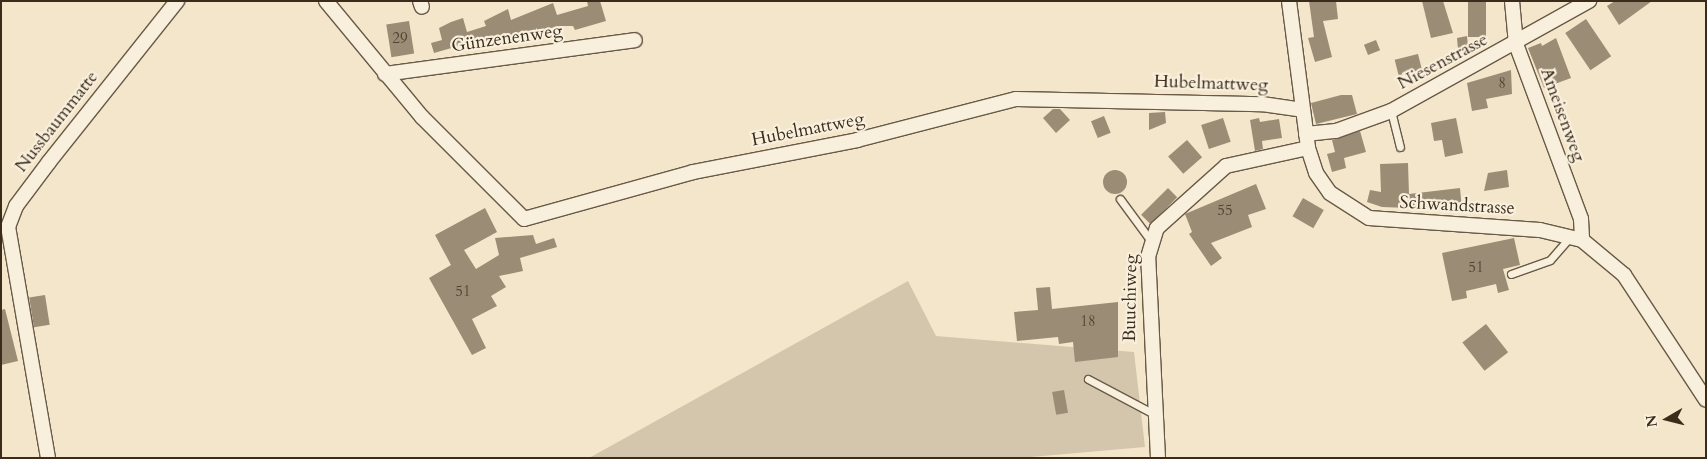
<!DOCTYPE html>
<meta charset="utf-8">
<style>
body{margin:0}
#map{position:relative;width:1707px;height:459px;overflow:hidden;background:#f4e6ca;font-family:Cardo,serif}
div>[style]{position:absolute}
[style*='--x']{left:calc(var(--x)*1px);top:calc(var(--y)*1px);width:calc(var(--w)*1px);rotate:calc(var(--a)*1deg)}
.green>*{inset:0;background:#d4c6ac}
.building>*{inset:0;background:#9b8c76;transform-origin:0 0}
.round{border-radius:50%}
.roads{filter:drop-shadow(1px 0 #685a47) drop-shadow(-1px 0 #685a47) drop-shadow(0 1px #685a47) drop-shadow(0 -1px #685a47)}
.lane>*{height:7px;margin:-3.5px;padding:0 3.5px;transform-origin:3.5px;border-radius:3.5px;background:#f8efdd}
.street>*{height:14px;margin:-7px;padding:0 7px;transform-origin:7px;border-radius:7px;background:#f8efdd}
span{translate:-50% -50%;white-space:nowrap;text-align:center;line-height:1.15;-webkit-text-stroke:4.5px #f8efdd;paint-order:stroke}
.number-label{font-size:15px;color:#524332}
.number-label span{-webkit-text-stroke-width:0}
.street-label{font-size:18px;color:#3a2b1b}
.frame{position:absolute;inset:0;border:2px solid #3a2b1b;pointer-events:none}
.north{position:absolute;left:1642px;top:394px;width:50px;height:50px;-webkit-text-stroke:4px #f8efdd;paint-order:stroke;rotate:262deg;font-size:14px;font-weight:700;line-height:20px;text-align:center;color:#3a2b1b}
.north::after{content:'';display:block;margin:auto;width:18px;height:22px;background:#3a2b1b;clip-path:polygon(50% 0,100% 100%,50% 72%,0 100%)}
</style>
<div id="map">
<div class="green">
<div style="clip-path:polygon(908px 281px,936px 336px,1134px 352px,1145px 447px,1020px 458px,589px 458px)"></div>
</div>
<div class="building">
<div style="clip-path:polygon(587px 1px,600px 1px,606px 21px,575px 30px,573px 26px,560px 26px,484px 43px,483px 39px,434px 53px,431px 43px,442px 40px,439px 28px,451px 22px,463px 18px,467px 32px,486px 26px,484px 21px,508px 9px,511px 20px,553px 3px,557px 15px,588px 6px)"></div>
<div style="clip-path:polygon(1309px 1px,1336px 1px,1338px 19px,1323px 21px,1332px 57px,1315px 62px,1308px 38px,1314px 37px)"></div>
<div style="clip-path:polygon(1422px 1px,1443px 1px,1453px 33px,1431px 38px)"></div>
<div style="left:1468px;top:1px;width:18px;height:36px"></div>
<div style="clip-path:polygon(1615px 1px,1652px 1px,1619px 25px,1607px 6px)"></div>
<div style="left:1586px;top:19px;width:45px;height:25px;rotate:56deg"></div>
<div style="left:409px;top:21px;width:33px;height:23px;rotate:81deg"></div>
<div style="clip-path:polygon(1467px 36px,1468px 47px,1458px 49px,1457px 38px)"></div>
<div style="clip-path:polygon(1556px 38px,1571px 78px,1544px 88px,1528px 48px,1541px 43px,1542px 46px)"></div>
<div style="left:1376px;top:40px;width:11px;height:13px;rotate:68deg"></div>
<div style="left:1418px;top:54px;width:16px;height:24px;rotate:76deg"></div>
<div style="clip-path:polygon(1511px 70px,1512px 94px,1486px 99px,1488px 108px,1472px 111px,1467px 83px)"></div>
<div style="clip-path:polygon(1341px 95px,1352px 95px,1357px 114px,1316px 124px,1311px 103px)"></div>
<div style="clip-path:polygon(1053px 109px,1060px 109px,1070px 120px,1056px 133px,1043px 118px)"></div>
<div style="clip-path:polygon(1165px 112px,1166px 123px,1149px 130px,1149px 113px)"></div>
<div style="left:1104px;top:116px;width:18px;height:14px;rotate:68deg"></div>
<div style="left:1223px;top:118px;width:25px;height:23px;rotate:72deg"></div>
<div style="clip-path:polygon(1259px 118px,1260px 122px,1279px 119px,1282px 138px,1262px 141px,1263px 149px,1255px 151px,1250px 120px)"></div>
<div style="clip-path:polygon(1456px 118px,1463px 153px,1445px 157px,1442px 140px,1434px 141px,1431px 123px)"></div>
<div style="clip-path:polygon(1360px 131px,1366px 152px,1344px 158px,1346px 168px,1332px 172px,1327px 154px,1335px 152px,1332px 140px)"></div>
<div style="left:1187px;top:140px;width:23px;height:25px;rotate:49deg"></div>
<div style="clip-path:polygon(1408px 163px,1409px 194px,1460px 188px,1462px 210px,1382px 207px,1367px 202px,1370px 190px,1381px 192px,1380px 164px)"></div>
<div style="clip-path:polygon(1507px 170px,1509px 187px,1484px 191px,1488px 173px)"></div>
<div class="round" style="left:1103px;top:170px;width:24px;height:24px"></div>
<div style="clip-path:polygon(1256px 184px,1266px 209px,1248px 215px,1252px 227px,1211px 243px,1222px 258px,1211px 266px,1189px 234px,1192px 232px,1185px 214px)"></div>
<div style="left:1168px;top:188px;width:13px;height:38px;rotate:45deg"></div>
<div style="left:1303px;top:198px;width:24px;height:21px;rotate:30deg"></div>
<div style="clip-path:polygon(485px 208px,497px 232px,464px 250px,476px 269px,499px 255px,495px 238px,533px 235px,536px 244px,554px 238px,557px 247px,520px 258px,523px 271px,499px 276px,506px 287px,491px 296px,497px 306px,472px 319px,486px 348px,472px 355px,429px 278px,451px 265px,435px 235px)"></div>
<div style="clip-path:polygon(1514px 238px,1520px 265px,1503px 269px,1509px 290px,1498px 293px,1496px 284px,1466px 291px,1467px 298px,1452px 301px,1442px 253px)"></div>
<div style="clip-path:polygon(1050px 287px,1052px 309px,1118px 302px,1118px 357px,1075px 362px,1073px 342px,1059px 344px,1058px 337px,1017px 341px,1014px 312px,1038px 310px,1036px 288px)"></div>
<div style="left:45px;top:295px;width:30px;height:16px;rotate:81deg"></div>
<div style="clip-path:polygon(5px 309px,18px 361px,1px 365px,1px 310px)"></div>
<div style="left:1486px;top:324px;width:36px;height:30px;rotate:52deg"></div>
<div style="left:1064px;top:390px;width:23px;height:12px;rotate:80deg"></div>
</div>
<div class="roads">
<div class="lane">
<div style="--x:1391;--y:111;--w:37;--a:76"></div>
<div style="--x:1120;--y:199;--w:52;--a:53.6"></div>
<div style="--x:1511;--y:274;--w:41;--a:-19.7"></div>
<div style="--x:1550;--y:260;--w:32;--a:-49"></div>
<div style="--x:1088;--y:379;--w:75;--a:27.9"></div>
</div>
<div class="street">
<div style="--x:326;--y:1;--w:151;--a:50.4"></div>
<div style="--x:422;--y:117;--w:144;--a:45"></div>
<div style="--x:524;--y:219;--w:175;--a:-15.5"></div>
<div style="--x:693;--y:172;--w:167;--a:-11"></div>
<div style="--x:857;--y:140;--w:164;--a:-14.5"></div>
<div style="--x:1016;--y:99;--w:246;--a:1.2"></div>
<div style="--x:1262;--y:104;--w:41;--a:8.3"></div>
<div style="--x:420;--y:1;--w:6;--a:72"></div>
<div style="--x:1289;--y:1;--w:148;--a:82.6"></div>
<div style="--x:1308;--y:148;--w:26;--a:72"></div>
<div style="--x:1316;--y:173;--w:24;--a:55"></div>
<div style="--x:1330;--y:193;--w:46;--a:32.7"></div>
<div style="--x:1369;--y:218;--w:171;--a:4"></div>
<div style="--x:1540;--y:230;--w:43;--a:13.4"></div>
<div style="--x:1582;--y:240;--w:55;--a:39.8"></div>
<div style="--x:1624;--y:275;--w:149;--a:56.7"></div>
<div style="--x:1512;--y:1;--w:43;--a:84.7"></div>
<div style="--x:1516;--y:44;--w:187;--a:69.6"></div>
<div style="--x:1581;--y:219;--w:21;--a:87"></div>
<div style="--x:385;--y:74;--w:252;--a:-7.7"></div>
<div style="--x:1306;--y:134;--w:30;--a:-6"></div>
<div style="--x:1336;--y:131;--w:59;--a:-20"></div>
<div style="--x:1391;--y:111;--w:227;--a:-29.1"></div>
<div style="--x:48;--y:458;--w:234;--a:-99.8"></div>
<div style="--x:8;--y:227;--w:22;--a:-69"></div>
<div style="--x:16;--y:206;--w:55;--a:-53.1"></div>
<div style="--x:49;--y:162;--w:206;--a:-51.5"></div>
<div style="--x:1158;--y:458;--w:201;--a:-92.8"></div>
<div style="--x:1148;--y:257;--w:30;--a:-73"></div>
<div style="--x:1157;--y:228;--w:93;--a:-41.9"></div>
<div style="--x:1226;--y:166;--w:84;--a:-12.4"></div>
</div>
</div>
<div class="number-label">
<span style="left:400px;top:39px">29</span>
<span style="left:1502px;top:84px">8</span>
<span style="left:1225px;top:211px">55</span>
<span style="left:1476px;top:268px">51</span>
<span style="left:463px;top:292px">51</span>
<span style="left:1088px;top:322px">18</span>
</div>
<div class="street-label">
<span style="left:507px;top:39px;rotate:-8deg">Günzenenweg</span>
<span style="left:1443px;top:62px;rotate:-28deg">Niesenstrasse</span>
<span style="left:1211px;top:84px;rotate:2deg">Hubelmattweg</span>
<span style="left:1562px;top:115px;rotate:70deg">Ameisenweg</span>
<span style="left:57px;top:122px;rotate:-52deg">Nussbaummatte</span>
<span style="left:808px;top:130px;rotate:-11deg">Hubelmattweg</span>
<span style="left:1457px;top:206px;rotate:3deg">Schwandstrasse</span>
<span style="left:1131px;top:298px;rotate:-89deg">Buuchiweg</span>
</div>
<div class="frame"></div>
<div class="north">N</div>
</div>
